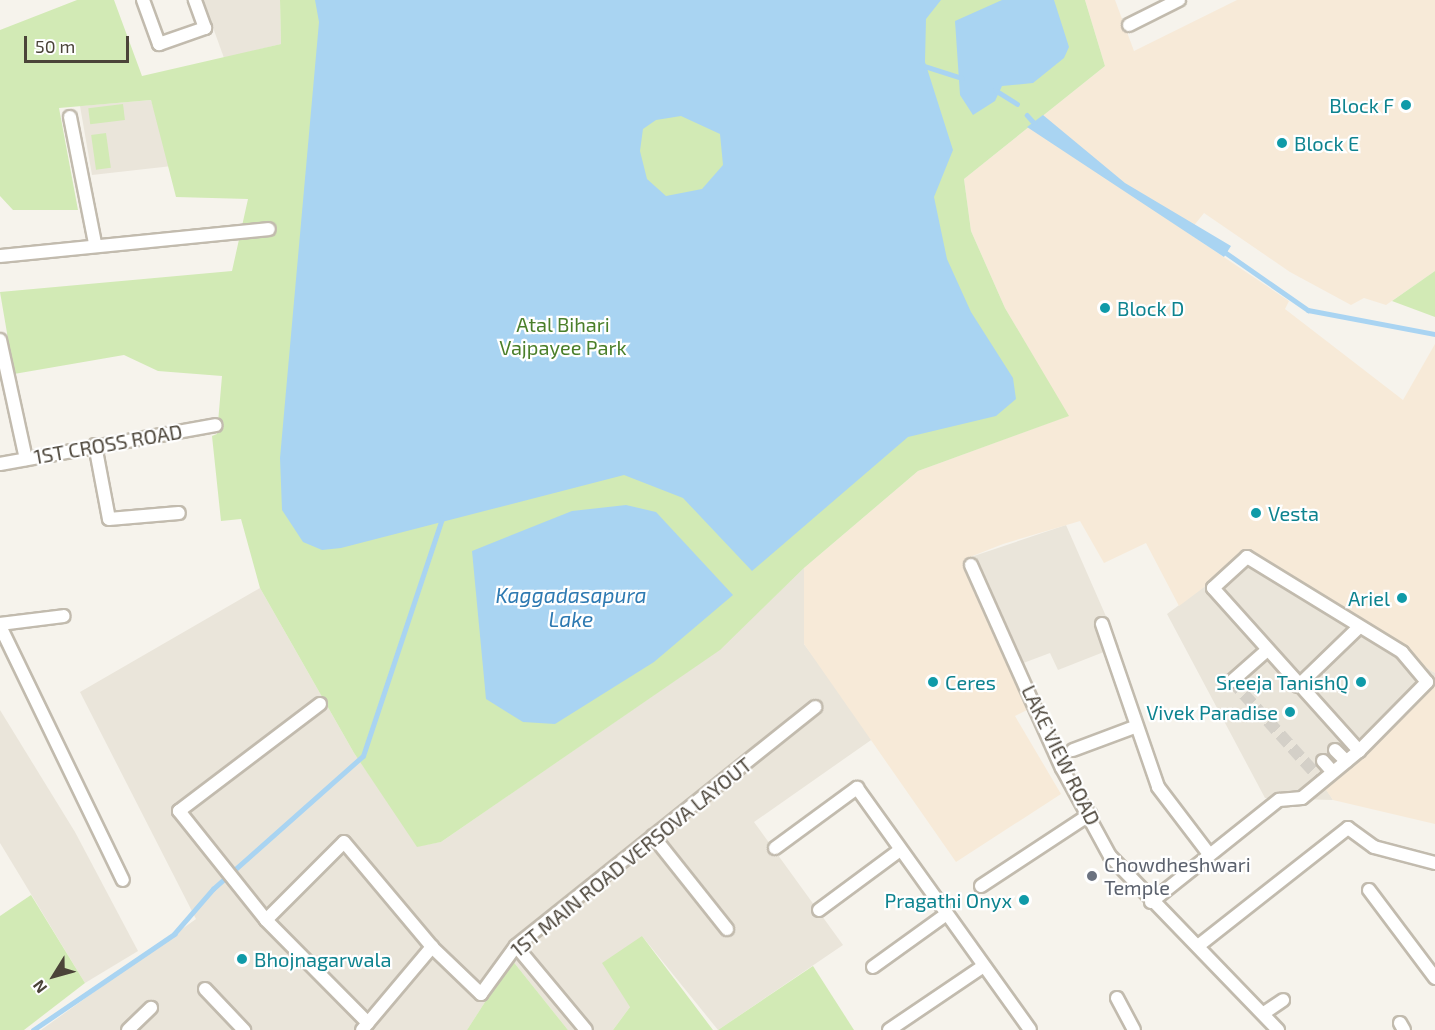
<!DOCTYPE html>
<style>
body{margin:0}
#map{position:relative;width:1435px;height:1030px;overflow:hidden;background:#f6f3ec;font-family:"Exo 2",sans-serif}
div>[style]{position:absolute}
[style*='--x']{left:calc(var(--x)*1px);top:calc(var(--y)*1px);width:calc(var(--w)*1px);rotate:calc(var(--a)*1deg)}
.residential>*{inset:0;background:#eae5da}
.commercial>*{inset:0;background:#f7ead8}
.green>*{inset:0;background:#d2eab5;transform-origin:0 0}
.water>*{inset:0;background:#a9d4f2}
.stream>*{height:4.5px;margin:-2.25px;padding:0 2.25px;transform-origin:2.25px;border-radius:2.25px;background:#a9d4f2}
.street-tunnel>*{height:12px;margin-top:-6px;transform-origin:0;background:repeating-linear-gradient(90deg,#d4d0c8 0 12px,transparent 0 18px)}
.roads{filter:drop-shadow(2px 0 #c2bbae) drop-shadow(-2px 0 #c2bbae) drop-shadow(0 2px #c2bbae) drop-shadow(0 -2px #c2bbae)}
.street>*{height:12px;margin:-6px;padding:0 6px;transform-origin:6px;border-radius:6px;background:#fff}
.dots>*{width:16px;height:16px;translate:-50% -50%;box-sizing:border-box;border:3px solid #fff;border-radius:50%}
span{translate:-50% -50%;white-space:nowrap;text-align:center;line-height:1.15;-webkit-text-stroke:4.5px #fff;paint-order:stroke}
.culture-label{font-size:20px;color:#0d838f}
.right{translate:-100% -50%;text-align:right}
.left{translate:0 -50%;text-align:left}
.park-label{font-size:20px;color:#4a7f2a}
.street-label{font-size:20px;color:#4b4439}
.worship-label{font-size:20px;color:#5b616d}
.water-label{font-size:21px;color:#2e7ab2;font-style:italic}
.north{position:absolute;left:24px;top:946px;width:60px;height:60px;-webkit-text-stroke:4px #fff;paint-order:stroke;rotate:233deg;font-size:16px;font-weight:700;line-height:24px;text-align:center;color:#4b4439}
.north::after{content:'';display:block;margin:auto;width:21px;height:27px;background:#4b4439;clip-path:polygon(50% 0,100% 100%,50% 72%,0 100%)}
.scale{position:absolute;left:24px;top:36px;width:105px;height:27px;box-sizing:border-box;border:3px solid #4b4439;border-top:0;padding-left:8px;font-size:18px;line-height:21px;white-space:nowrap;color:#4b4439;-webkit-text-stroke:4px #fff;paint-order:stroke}
</style>
<div id="map">
<div class="residential">
<div style="clip-path:polygon(203px 0,280px 0,281px 44px,224px 58px)"></div>
<div style="clip-path:polygon(151px 100px,172px 166px,92px 175px,80px 106px)"></div>
<div style="clip-path:polygon(1066px 525px,1119px 646px,1058px 670px,1050px 653px,1013px 667px,965px 559px)"></div>
<div style="clip-path:polygon(1247px 555px,1435px 673px,1435px 686px,1324px 786px,1333px 800px,1265px 798px,1167px 614px)"></div>
<div style="clip-path:polygon(804px 568px,804px 644px,874px 738px,754px 822px,843px 945px,718px 1030px,642px 936px,630px 1007px,613px 1030px,568px 1030px,512px 960px,467px 1030px,41px 1030px,196px 919px,80px 692px,260px 588px,354px 753px,418px 846px,441px 842px,719px 650px)"></div>
<div style="clip-path:polygon(0 710px,75px 832px,138px 951px,85px 983px,0 843px)"></div>
</div>
<div class="commercial">
<div style="clip-path:polygon(1085px 0,1115px 0,1134px 51px,1237px 0,1435px 0,1435px 271px,1386px 305px,1364px 298px,1351px 305px,1290px 272px,1204px 213px,1188px 233px,1289px 301px,1285px 309px,1403px 400px,1435px 344px,1435px 673px,1247px 555px,1179px 606px,1146px 543px,1104px 563px,1080px 521px,1003px 544px,965px 559px,1031px 708px,1015px 716px,1061px 794px,956px 862px,804px 644px,804px 568px,918px 471px,1068px 416px,1005px 308px,971px 231px,964px 179px,1105px 66px)"></div>
<div style="clip-path:polygon(1435px 686px,1435px 824px,1333px 800px,1324px 787px)"></div>
</div>
<div class="green">
<div style="clip-path:polygon(77px 0,114px 0,142px 76px,281px 44px,280px 0,1085px 0,1105px 66px,964px 179px,971px 231px,1005px 308px,1069px 416px,918px 471px,804px 568px,720px 650px,441px 842px,417px 847px,354px 753px,260px 588px,241px 519px,221px 521px,212px 436px,217px 434px,222px 376px,158px 371px,124px 355px,14px 374px,0 292px,232px 271px,248px 199px,176px 197px,151px 100px,59px 108px,78px 210px,13px 210px,0 196px,0 30px)"></div>
<div style="left:123px;top:104px;width:16px;height:35px;rotate:83deg"></div>
<div style="left:106px;top:133px;width:35px;height:15px;rotate:82deg"></div>
<div style="clip-path:polygon(1435px 271px,1435px 317px,1392px 301px)"></div>
<div style="clip-path:polygon(31px 895px,85px 983px,24px 1030px,0 1030px,0 916px)"></div>
<div style="clip-path:polygon(642px 936px,713px 1030px,613px 1030px,630px 1007px,602px 963px)"></div>
<div style="clip-path:polygon(512px 960px,568px 1030px,467px 1030px)"></div>
<div style="clip-path:polygon(813px 966px,854px 1030px,718px 1030px)"></div>
</div>
<div class="water">
<div style="clip-path:polygon(evenodd,315px 0,941px 0,926px 19px,925px 62px,953px 150px,934px 197px,947px 259px,971px 312px,1013px 378px,1016px 399px,996px 416px,908px 437px,752px 571px,683px 498px,624px 475px,341px 548px,322px 550px,303px 542px,282px 510px,280px 458px,319px 22px,315px 0,681px 116px,720px 134px,723px 165px,702px 189px,666px 196px,647px 179px,640px 151px,643px 129px,656px 120px,681px 116px)"></div>
<div style="clip-path:polygon(1002px 0,1054px 0,1069px 47px,1064px 58px,1033px 83px,1002px 86px,995px 101px,973px 115px,960px 95px,955px 21px)"></div>
<div style="clip-path:polygon(1043px 115px,1125px 183px,1231px 246px,1224px 257px,1027px 127px)"></div>
<div style="clip-path:polygon(626px 505px,656px 512px,733px 595px,654px 662px,555px 724px,523px 722px,486px 699px,472px 551px,572px 511px)"></div>
</div>
<div class="stream">
<div style="--x:921;--y:65;--w:43;--a:17.6"></div>
<div style="--x:995;--y:90;--w:26;--a:32"></div>
<div style="--x:1027;--y:115;--w:13;--a:48"></div>
<div style="--x:1222;--y:250;--w:105;--a:34.9"></div>
<div style="--x:1308;--y:310;--w:129;--a:10.7"></div>
<div style="--x:33;--y:1030;--w:171;--a:-34.2"></div>
<div style="--x:174;--y:934;--w:60;--a:-49.1"></div>
<div style="--x:213;--y:889;--w:200;--a:-41.6"></div>
<div style="--x:363;--y:756;--w:251;--a:-71.6"></div>
</div>
<div class="street-tunnel">
<div style="--x:1232;--y:681;--w:133;--a:48"></div>
</div>
<div class="roads">
<div class="street">
<div style="--x:143;--y:0;--w:47;--a:70"></div>
<div style="--x:159;--y:44;--w:49;--a:-19.2"></div>
<div style="--x:205;--y:28;--w:30;--a:-110"></div>
<div style="--x:1129;--y:25;--w:56;--a:-26.6"></div>
<div style="--x:70;--y:117;--w:128;--a:78.8"></div>
<div style="--x:0;--y:256;--w:270;--a:-5.7"></div>
<div style="--x:0;--y:340;--w:122;--a:77.7"></div>
<div style="--x:95;--y:445;--w:75;--a:79.3"></div>
<div style="--x:109;--y:519;--w:70;--a:-4.9"></div>
<div style="--x:0;--y:464;--w:219;--a:-10.2"></div>
<div style="--x:971;--y:565;--w:222;--a:65.9"></div>
<div style="--x:1062;--y:768;--w:100;--a:61.4"></div>
<div style="--x:1110;--y:856;--w:242;--a:46"></div>
<div style="--x:0;--y:624;--w:64;--a:-7.1"></div>
<div style="--x:1102;--y:624;--w:172;--a:71"></div>
<div style="--x:1158;--y:787;--w:84;--a:52.7"></div>
<div style="--x:0;--y:626;--w:282;--a:64.2"></div>
<div style="--x:1232;--y:681;--w:45;--a:-41.4"></div>
<div style="--x:1298;--y:686;--w:83;--a:-44"></div>
<div style="--x:320;--y:704;--w:177;--a:142.8"></div>
<div style="--x:179;--y:811;--w:139;--a:51.4"></div>
<div style="--x:266;--y:920;--w:145;--a:45.3"></div>
<div style="--x:1073;--y:750;--w:66;--a:-20.4"></div>
<div style="--x:1335;--y:750;--w:16;--a:45"></div>
<div style="--x:1323;--y:761;--w:13;--a:48"></div>
<div style="--x:653;--y:836;--w:119;--a:51.5"></div>
<div style="--x:775;--y:848;--w:102;--a:-36.2"></div>
<div style="--x:857;--y:788;--w:297;--a:54.4"></div>
<div style="--x:981;--y:886;--w:131;--a:-33.4"></div>
<div style="--x:1369;--y:890;--w:110;--a:53.1"></div>
<div style="--x:1151;--y:902;--w:164;--a:-38.6"></div>
<div style="--x:1279;--y:800;--w:23;--a:-5"></div>
<div style="--x:1302;--y:798;--w:74;--a:-39.5"></div>
<div style="--x:1359;--y:751;--w:97;--a:-45.4"></div>
<div style="--x:1427;--y:682;--w:39;--a:-130"></div>
<div style="--x:1402;--y:652;--w:182;--a:-148.5"></div>
<div style="--x:1247;--y:557;--w:46;--a:137.6"></div>
<div style="--x:1213;--y:588;--w:219;--a:48.1"></div>
<div style="--x:819;--y:910;--w:101;--a:-36.5"></div>
<div style="--x:266;--y:920;--w:110;--a:-45"></div>
<div style="--x:344;--y:842;--w:137;--a:50"></div>
<div style="--x:516;--y:946;--w:109;--a:50.2"></div>
<div style="--x:1198;--y:946;--w:191;--a:-38.2"></div>
<div style="--x:1348;--y:828;--w:32;--a:36"></div>
<div style="--x:1374;--y:847;--w:63;--a:14.7"></div>
<div style="--x:873;--y:967;--w:87;--a:-35.7"></div>
<div style="--x:205;--y:989;--w:57;--a:46.4"></div>
<div style="--x:1117;--y:998;--w:36;--a:62"></div>
<div style="--x:1264;--y:1013;--w:23;--a:-34"></div>
<div style="--x:1400;--y:1023;--w:8;--a:60"></div>
<div style="--x:128;--y:1030;--w:32;--a:-44"></div>
<div style="--x:362;--y:1030;--w:109;--a:-49.9"></div>
<div style="--x:432;--y:947;--w:68;--a:43.8"></div>
<div style="--x:481;--y:994;--w:59;--a:-53.9"></div>
<div style="--x:516;--y:946;--w:383;--a:-38.6"></div>
<div style="--x:889;--y:1030;--w:112;--a:-34.1"></div>
</div>
</div>
<div class="dots">
<div style="left:1406px;top:105px;background:#0f9aa8"></div>
<div style="left:1282px;top:143px;background:#0f9aa8"></div>
<div style="left:1105px;top:308px;background:#0f9aa8"></div>
<div style="left:1256px;top:513px;background:#0f9aa8"></div>
<div style="left:1402px;top:598px;background:#0f9aa8"></div>
<div style="left:933px;top:682px;background:#0f9aa8"></div>
<div style="left:1361px;top:682px;background:#0f9aa8"></div>
<div style="left:1290px;top:712px;background:#0f9aa8"></div>
<div style="left:1092px;top:876px;background:#6b7280"></div>
<div style="left:1024px;top:900px;background:#0f9aa8"></div>
<div style="left:242px;top:959px;background:#0f9aa8"></div>
</div>
<div class="culture-label">
<span class="right" style="left:1394px;top:105px">Block F</span>
<span class="left" style="left:1294px;top:143px">Block E</span>
<span class="left" style="left:1117px;top:308px">Block D</span>
<span class="left" style="left:1268px;top:513px">Vesta</span>
<span class="right" style="left:1390px;top:598px">Ariel</span>
<span class="left" style="left:945px;top:682px">Ceres</span>
<span class="right" style="left:1349px;top:682px">Sreeja TanishQ</span>
<span class="right" style="left:1278px;top:712px">Vivek Paradise</span>
<span class="right" style="left:1012px;top:900px">Pragathi Onyx</span>
<span class="left" style="left:254px;top:959px">Bhojnagarwala</span>
</div>
<div class="park-label">
<span style="left:563px;top:336px">Atal Bihari<br>Vajpayee Park</span>
</div>
<div class="street-label">
<span style="left:108px;top:444px;rotate:-10deg">1ST CROSS ROAD</span>
<span style="left:1061px;top:755px;rotate:64deg">LAKE VIEW ROAD</span>
<span style="left:631px;top:857px;rotate:-39deg">1ST MAIN ROAD VERSOVA LAYOUT</span>
</div>
<div class="worship-label">
<span class="left" style="left:1104px;top:876px">Chowdheshwari<br>Temple</span>
</div>
<div class="water-label">
<span style="left:571px;top:607px">Kaggadasapura<br>Lake</span>
</div>
<div class="north">N</div>
<div class="scale">50 m</div>
</div>
